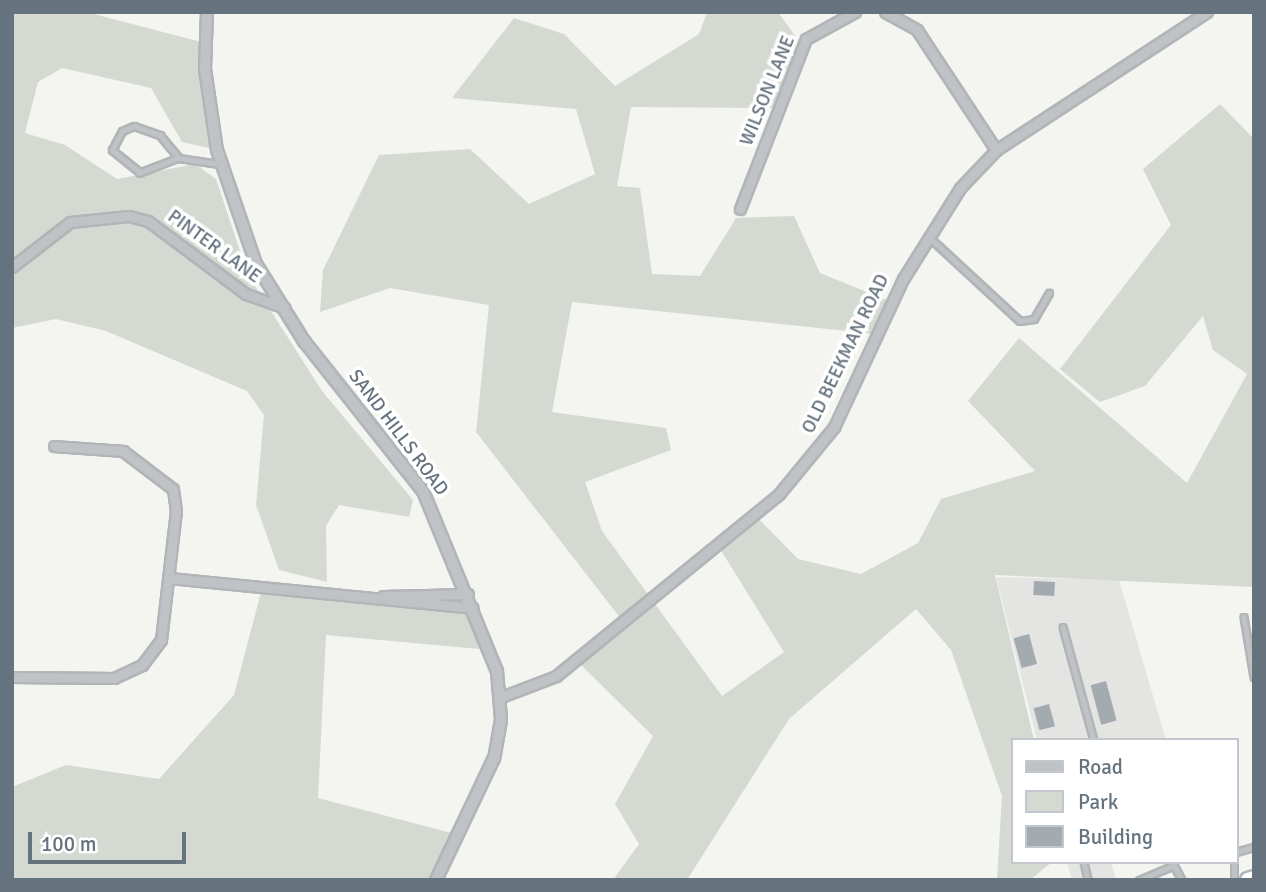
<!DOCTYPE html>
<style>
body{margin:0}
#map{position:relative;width:1266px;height:892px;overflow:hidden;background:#f4f4f0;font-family:Signika,sans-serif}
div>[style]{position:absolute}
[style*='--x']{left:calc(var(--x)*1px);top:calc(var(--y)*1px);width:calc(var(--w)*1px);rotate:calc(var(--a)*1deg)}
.built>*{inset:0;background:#e4e5e3}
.green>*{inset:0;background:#d4dad1}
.building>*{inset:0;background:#a4abb0;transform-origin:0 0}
.roads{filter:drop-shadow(2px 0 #b2b5b8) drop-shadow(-2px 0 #b2b5b8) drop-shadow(0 2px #b2b5b8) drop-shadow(0 -2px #b2b5b8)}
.service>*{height:4.5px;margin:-2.25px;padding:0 2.25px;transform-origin:2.25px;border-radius:2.25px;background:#bfc3c6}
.minor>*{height:9px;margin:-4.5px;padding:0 4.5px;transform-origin:4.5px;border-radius:4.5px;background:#bfc3c6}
.tertiary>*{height:10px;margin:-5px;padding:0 5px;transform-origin:5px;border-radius:5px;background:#bfc3c6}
.trunk>*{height:14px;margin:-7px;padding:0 7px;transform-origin:7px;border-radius:7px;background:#fff}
span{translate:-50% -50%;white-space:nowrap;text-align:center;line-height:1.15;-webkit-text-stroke:7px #fff;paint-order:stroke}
.street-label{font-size:19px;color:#65737f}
.frame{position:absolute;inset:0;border:14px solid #65737f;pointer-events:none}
.legend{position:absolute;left:1011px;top:738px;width:228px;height:126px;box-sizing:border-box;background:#fff;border:2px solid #c1c7cc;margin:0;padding:9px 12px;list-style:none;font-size:21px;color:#65737f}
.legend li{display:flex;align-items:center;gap:14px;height:35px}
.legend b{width:35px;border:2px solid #c1c7cc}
.scale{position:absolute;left:28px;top:832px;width:158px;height:32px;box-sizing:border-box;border:4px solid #65737f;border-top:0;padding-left:9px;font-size:21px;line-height:24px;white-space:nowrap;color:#65737f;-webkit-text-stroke:5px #fff;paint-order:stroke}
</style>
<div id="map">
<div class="built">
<div style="clip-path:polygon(996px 577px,1119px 580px,1166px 740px,1037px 740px)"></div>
<div style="clip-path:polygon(1067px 862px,1111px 862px,1116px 880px,1072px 880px)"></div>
</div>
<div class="green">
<div style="clip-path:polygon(12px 12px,86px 12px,209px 44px,218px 150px,182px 142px,151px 88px,62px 68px,38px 82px,25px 133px,65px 145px,117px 179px,195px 164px,216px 179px,248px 275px,322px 391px,413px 500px,409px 517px,339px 505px,326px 526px,327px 582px,279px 570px,256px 505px,264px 415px,247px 391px,106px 331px,56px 319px,12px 328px)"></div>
<div style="clip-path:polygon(707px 12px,778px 12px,805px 50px,778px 108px,631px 107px,617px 186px,640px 188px,652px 274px,700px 276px,736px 218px,794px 216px,820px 273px,889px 301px,875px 334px,572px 302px,552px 412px,666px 428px,671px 450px,585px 482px,602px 531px,722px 696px,784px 652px,717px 544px,753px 513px,798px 559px,861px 574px,918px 543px,941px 499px,1035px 471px,968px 401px,1019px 338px,1187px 483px,1247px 374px,1213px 350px,1203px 316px,1145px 386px,1100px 402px,1060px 369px,1171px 225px,1143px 169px,1220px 104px,1254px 139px,1254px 587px,995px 575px,1034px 740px,1012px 740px,1012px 862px,1052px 862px,1030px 880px,997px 880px,1002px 796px,951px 650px,916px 609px,789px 719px,687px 880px,613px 880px,639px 844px,615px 804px,653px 736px,576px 660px,621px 619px,476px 432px,489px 305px,390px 288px,320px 312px,323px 270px,379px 155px,470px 149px,529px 204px,595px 174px,576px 109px,452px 98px,514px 18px,564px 34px,615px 86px,699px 34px)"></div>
<div style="clip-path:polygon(261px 592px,476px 609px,490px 650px,326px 635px,318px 798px,459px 835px,437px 880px,12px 880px,12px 787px,66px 765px,159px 779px,234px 695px)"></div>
</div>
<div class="building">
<div style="left:1034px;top:581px;width:21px;height:14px;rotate:3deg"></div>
<div style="left:1029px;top:634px;width:31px;height:16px;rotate:75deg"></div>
<div style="left:1106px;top:681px;width:41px;height:16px;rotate:75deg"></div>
<div style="left:1049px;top:704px;width:23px;height:16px;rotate:75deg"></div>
</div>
<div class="roads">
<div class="service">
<div style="--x:179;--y:158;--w:42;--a:159"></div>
<div style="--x:140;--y:173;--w:36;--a:-141"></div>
<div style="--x:112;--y:150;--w:21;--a:-62"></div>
<div style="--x:122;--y:131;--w:13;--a:-23"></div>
<div style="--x:134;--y:126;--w:28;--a:19"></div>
<div style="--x:160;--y:135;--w:30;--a:50"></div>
<div style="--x:179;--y:158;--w:40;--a:8.5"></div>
<div style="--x:928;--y:236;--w:125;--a:42.7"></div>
<div style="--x:1020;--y:321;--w:14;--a:-8"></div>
<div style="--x:1034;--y:319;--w:30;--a:-60"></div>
<div style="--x:1244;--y:617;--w:61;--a:80.5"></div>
<div style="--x:1063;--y:627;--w:117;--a:74.7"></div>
<div style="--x:1236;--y:852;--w:19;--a:-16"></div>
<div style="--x:1084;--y:862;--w:18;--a:77"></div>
<div style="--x:1139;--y:880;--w:38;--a:-23"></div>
<div style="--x:1174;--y:865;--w:17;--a:62"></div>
<div style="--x:1234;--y:880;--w:18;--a:-90"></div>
</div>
<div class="minor">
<div style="--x:885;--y:12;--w:37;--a:29"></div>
<div style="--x:917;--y:30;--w:144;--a:56.6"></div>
<div style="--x:740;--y:209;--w:182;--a:-68.8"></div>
<div style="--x:806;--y:39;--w:56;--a:-28.9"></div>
<div style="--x:12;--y:267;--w:73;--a:-37.8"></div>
<div style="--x:70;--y:222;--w:59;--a:-5.8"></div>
<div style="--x:129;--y:216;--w:20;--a:15"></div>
<div style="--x:148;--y:221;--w:122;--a:36.7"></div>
<div style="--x:246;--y:294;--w:41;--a:19.7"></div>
<div style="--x:169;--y:578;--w:305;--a:5.6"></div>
<div style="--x:383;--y:596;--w:85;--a:-1.3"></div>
<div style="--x:12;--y:677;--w:102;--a:0.6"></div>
<div style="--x:114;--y:678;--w:31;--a:-25"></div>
<div style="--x:142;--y:665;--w:31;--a:-53"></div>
<div style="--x:161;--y:640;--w:130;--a:-83.4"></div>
<div style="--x:176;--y:511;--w:22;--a:-98"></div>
<div style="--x:173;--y:489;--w:63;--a:-142.8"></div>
<div style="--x:123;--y:451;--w:69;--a:-175.9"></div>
<div style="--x:501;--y:697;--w:59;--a:-20.9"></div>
<div style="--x:556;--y:676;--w:288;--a:-39.2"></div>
<div style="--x:779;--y:494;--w:87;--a:-50.6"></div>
<div style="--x:834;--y:427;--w:163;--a:-65"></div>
<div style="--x:903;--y:279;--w:107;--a:-57.9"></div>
<div style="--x:960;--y:188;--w:52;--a:-46.5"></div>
<div style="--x:996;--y:150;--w:252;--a:-33.2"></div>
</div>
<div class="tertiary">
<div style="--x:207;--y:12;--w:57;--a:92"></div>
<div style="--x:205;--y:69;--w:82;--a:81.6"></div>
<div style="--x:217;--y:150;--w:120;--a:71.1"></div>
<div style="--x:256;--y:264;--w:91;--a:58.1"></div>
<div style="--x:304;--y:341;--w:191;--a:51.6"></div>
<div style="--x:423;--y:491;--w:195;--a:67.7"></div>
<div style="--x:497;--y:671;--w:49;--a:85.3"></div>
<div style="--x:501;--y:720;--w:39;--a:100"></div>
<div style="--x:494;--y:758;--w:135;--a:115.4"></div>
</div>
<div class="trunk">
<div style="--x:1248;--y:880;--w:6;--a:-18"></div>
</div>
</div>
<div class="street-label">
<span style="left:768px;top:91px;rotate:-68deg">WILSON LANE</span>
<span style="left:214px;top:247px;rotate:36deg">PINTER LANE</span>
<span style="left:846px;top:354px;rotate:-64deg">OLD BEEKMAN ROAD</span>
<span style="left:398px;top:433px;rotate:53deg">SAND HILLS ROAD</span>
</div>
<div class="frame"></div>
<ul class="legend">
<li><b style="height:9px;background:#bfc3c6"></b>Road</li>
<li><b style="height:19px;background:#d4dad1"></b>Park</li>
<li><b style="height:19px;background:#a4abb0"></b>Building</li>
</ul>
<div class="scale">100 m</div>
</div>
